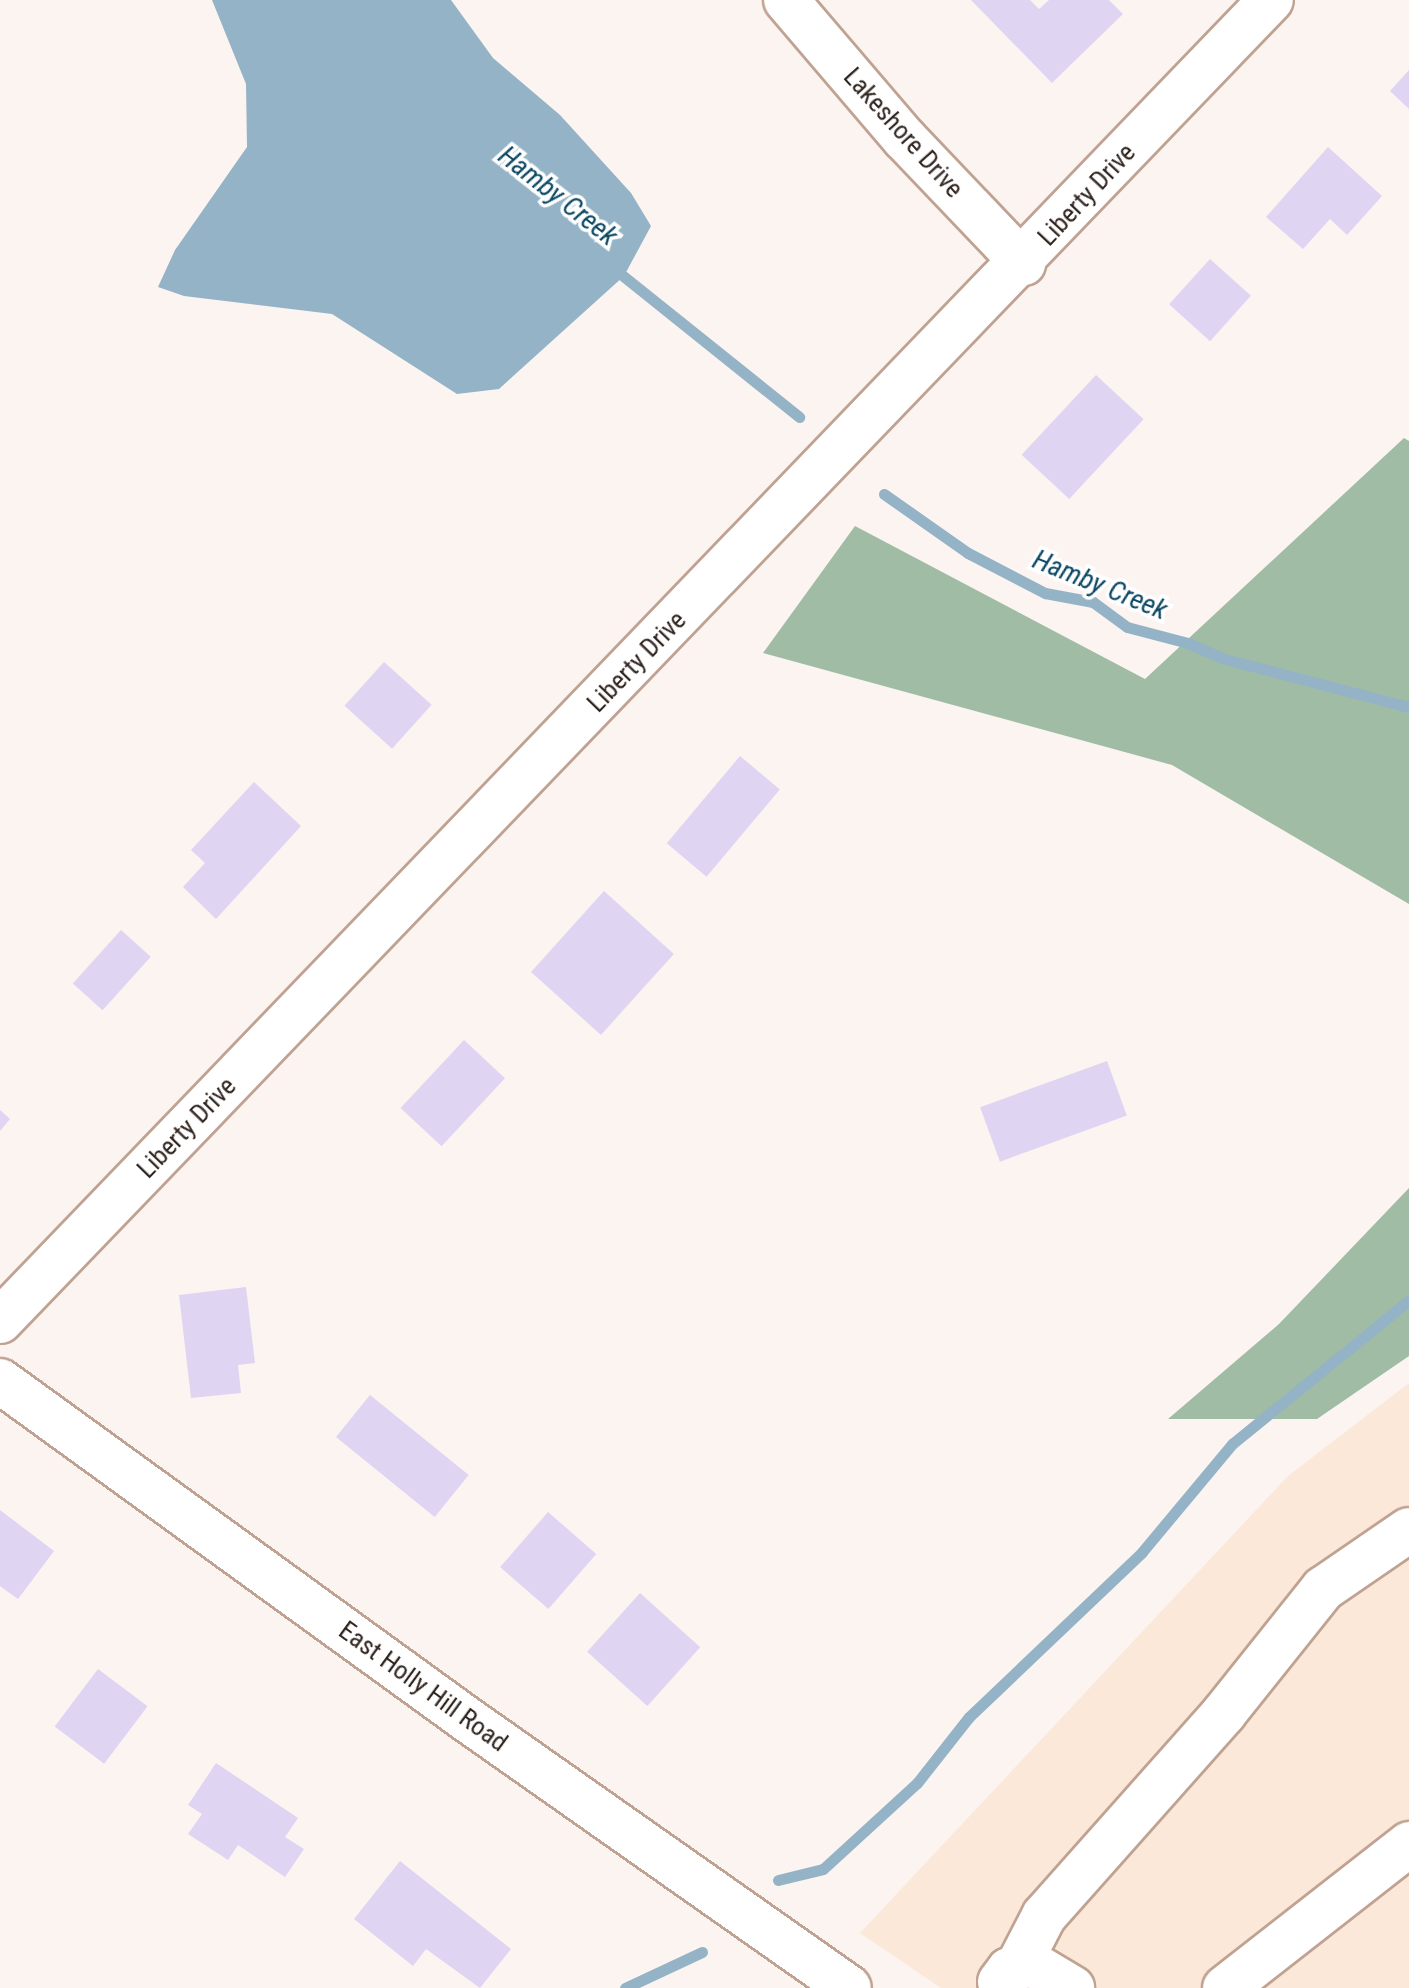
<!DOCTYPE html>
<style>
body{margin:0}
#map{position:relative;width:1409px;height:1988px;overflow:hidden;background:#fbf4f1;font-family:"Roboto Condensed",sans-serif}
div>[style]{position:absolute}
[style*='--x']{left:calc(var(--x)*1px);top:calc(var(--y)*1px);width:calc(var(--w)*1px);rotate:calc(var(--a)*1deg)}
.commercial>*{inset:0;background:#fbe8d8}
.forest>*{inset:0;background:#a0bca5}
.water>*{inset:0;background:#94b3c6}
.stream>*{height:11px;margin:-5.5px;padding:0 5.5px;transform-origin:5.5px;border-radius:5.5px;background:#94b3c6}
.building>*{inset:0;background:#e0d4f3;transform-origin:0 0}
.roads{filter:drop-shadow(2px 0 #c0a292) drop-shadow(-2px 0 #c0a292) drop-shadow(0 2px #c0a292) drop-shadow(0 -2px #c0a292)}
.minor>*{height:44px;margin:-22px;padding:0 22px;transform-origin:22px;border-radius:22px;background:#fff}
span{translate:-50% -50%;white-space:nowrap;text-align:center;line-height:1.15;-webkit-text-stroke:7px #fff;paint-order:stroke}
.street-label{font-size:26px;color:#30241e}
.water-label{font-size:28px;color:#0d4964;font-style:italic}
</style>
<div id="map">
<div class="commercial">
<div style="clip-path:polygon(1409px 1383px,1409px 1988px,941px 1988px,860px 1933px,1288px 1476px)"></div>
</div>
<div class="forest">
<div style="clip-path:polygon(1404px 438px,1409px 441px,1409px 904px,1172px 765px,763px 653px,855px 526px,1145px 679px)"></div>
<div style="clip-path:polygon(1409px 1188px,1409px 1356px,1317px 1419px,1168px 1419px,1279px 1324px)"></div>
</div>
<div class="water">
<div style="clip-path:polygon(212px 0,451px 0,493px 58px,560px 115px,631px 193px,651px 226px,624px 276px,499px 389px,457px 394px,332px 314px,184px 296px,158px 287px,175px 250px,247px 147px,246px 84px)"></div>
</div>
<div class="stream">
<div style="--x:612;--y:267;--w:240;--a:38.7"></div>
<div style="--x:884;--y:494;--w:103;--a:35.1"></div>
<div style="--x:968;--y:553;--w:87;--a:27.5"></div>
<div style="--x:1045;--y:593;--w:49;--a:10.6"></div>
<div style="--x:1093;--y:602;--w:42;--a:36.3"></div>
<div style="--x:1127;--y:627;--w:63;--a:14.7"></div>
<div style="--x:1188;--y:643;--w:36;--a:24"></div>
<div style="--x:1221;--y:658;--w:194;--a:14.6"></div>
<div style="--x:778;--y:1880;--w:46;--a:-13.7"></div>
<div style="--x:823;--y:1869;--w:127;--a:-42.5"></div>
<div style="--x:917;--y:1783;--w:84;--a:-51.8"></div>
<div style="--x:969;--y:1717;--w:239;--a:-43.6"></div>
<div style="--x:1142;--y:1552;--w:141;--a:-50.2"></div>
<div style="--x:1232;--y:1444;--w:228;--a:-39.1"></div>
<div style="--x:625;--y:1988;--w:85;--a:-25.1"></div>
</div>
<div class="building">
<div style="clip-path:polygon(971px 0,1030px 0,1039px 9px,1049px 0,1109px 0,1123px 14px,1052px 83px)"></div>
<div style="clip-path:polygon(1409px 70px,1409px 109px,1390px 91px)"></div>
<div style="clip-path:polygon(1328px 147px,1382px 196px,1347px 235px,1330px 219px,1303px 249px,1266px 217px)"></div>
<div style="left:1210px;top:259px;width:55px;height:61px;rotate:42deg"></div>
<div style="left:1096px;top:375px;width:65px;height:109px;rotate:43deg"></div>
<div style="left:384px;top:662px;width:64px;height:59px;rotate:42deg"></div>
<div style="left:740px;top:756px;width:52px;height:114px;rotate:40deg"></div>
<div style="clip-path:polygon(254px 782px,301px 826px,216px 919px,183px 887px,205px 863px,191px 850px)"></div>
<div style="left:604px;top:891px;width:94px;height:109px;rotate:42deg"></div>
<div style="left:121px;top:930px;width:40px;height:72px;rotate:42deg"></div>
<div style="left:464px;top:1040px;width:56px;height:93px;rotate:43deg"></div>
<div style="left:1107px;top:1061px;width:58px;height:135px;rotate:70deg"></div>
<div style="clip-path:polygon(0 1110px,10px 1119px,0 1131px)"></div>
<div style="clip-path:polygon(246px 1287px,255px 1363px,238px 1365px,241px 1393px,191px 1398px,179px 1295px)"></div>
<div style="left:370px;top:1395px;width:127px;height:54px;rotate:39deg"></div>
<div style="clip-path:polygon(0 1510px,54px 1551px,18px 1599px,0 1586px)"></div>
<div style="left:548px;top:1512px;width:64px;height:73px;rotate:41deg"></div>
<div style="left:640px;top:1593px;width:81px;height:79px;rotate:42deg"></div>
<div style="left:98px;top:1669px;width:62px;height:72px;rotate:37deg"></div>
<div style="clip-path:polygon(216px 1763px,298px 1818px,285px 1837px,304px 1849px,285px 1877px,238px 1845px,228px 1860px,188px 1834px,202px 1814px,188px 1805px)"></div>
<div style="clip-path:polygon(400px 1861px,511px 1949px,480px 1988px,426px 1949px,413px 1966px,354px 1919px)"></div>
</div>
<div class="roads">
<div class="minor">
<div style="--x:786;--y:0;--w:182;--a:49.5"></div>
<div style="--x:904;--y:138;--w:173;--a:46.4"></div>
<div style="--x:0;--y:1321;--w:1833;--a:-46.11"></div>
<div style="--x:0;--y:1381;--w:574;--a:35.93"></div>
<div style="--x:465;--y:1718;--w:469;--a:35.1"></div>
<div style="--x:1017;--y:1968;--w:59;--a:-62.6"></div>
<div style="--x:1044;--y:1916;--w:271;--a:-48.4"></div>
<div style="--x:1224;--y:1713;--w:159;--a:-51.4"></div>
<div style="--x:1323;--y:1589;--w:104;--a:-34.5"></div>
<div style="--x:1000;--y:1982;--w:15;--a:-53"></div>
<div style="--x:1009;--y:1970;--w:24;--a:-15"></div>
<div style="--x:1032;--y:1964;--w:47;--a:31"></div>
<div style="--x:1225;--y:1988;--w:234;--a:-38"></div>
</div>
</div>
<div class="street-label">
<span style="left:903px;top:133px;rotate:48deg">Lakeshore Drive</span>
<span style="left:1087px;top:195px;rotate:-47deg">Liberty Drive</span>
<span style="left:637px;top:662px;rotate:-46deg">Liberty Drive</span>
<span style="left:187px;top:1128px;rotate:-46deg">Liberty Drive</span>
<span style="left:423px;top:1687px;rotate:36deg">East Holly Hill Road</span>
</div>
<div class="water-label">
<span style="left:558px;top:196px;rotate:38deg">Hamby Creek</span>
<span style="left:1100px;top:585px;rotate:22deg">Hamby Creek</span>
</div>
</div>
